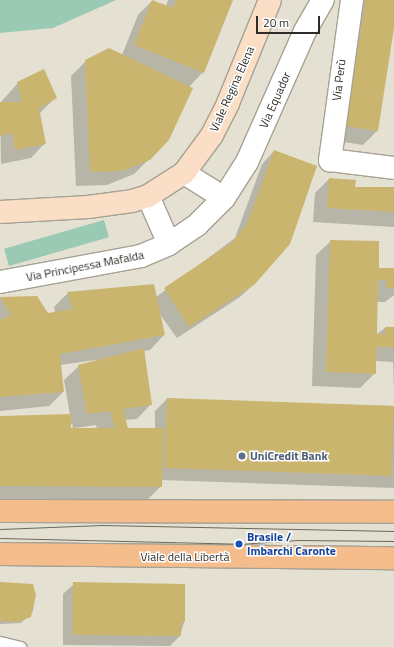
<!DOCTYPE html>
<meta charset="utf-8">
<style>
body{margin:0}
#map{position:relative;width:394px;height:647px;overflow:hidden;background:#e5e1d2;font-family:"Titillium Web",sans-serif}
div>[style]{position:absolute}
[style*='--x']{left:calc(var(--x)*1px);top:calc(var(--y)*1px);width:calc(var(--w)*1px);rotate:calc(var(--a)*1deg)}
.green>*{inset:0;background:#9acab3;transform-origin:0 0}
.shadow>*{inset:0;background:#0003}
.building>*{inset:0;background:#cab56f;transform-origin:0 0}
.roads{filter:drop-shadow(1px 0 #a5a194) drop-shadow(-1px 0 #a5a194) drop-shadow(0 1px #a5a194) drop-shadow(0 -1px #a5a194)}
.service>*{height:11px;margin:-5.5px;padding:0 5.5px;transform-origin:5.5px;border-radius:5.5px;background:#fff}
.minor>*{height:22px;margin:-11px;padding:0 11px;transform-origin:11px;border-radius:11px;background:#fff}
.secondary>*{height:22px;margin:-11px;padding:0 11px;transform-origin:11px;border-radius:11px;background:#fadec5}
.primary>*{height:22px;margin:-11px;padding:0 11px;transform-origin:11px;border-radius:11px;background:#f5bc8c}
.tram>*{height:1px;margin:-0.5px;padding:0 0.5px;transform-origin:0.5px;border-radius:0.5px;background:#6c6960}
.dots>*{width:11px;height:11px;translate:-50% -50%;box-sizing:border-box;border:2px solid #fff;border-radius:50%}
span{translate:-50% -50%;white-space:nowrap;text-align:center;line-height:1.15;-webkit-text-stroke:3px #fff;paint-order:stroke}
.street-label{font-size:12px;color:#2e2c26}
.service-label{font-size:12px;color:#4e5e75;font-weight:700}
.left{translate:0 -50%;text-align:left}
.transit-label{font-size:12px;color:#164399;font-weight:700}
.scale{position:absolute;left:256px;top:16px;width:64px;height:18px;box-sizing:border-box;border:2px solid #2e2c26;border-top:0;padding-left:5px;font-size:12px;line-height:14px;white-space:nowrap;color:#2e2c26;-webkit-text-stroke:3px #fff;paint-order:stroke}
</style>
<div id="map">
<div class="green">
<div style="clip-path:polygon(0 0,116px 0,53px 28px,0 33px)"></div>
<div style="left:104px;top:220px;width:18px;height:104px;rotate:74deg"></div>
</div>
<div class="shadow">
<div style="clip-path:polygon(168px 0,232px 0,203px 72px,189px 87px,149px 159px,134px 174px,107px 185px,76px 186px,71px 76px,86px 61px,122px 55px,138px 15px,152px 1px,166px 6px)"></div>
<div style="clip-path:polygon(361px 0,394px 0,394px 23px,377px 131px,363px 145px,331px 140px)"></div>
<div style="clip-path:polygon(18px 83px,55px 98px,39px 114px,45px 143px,31px 158px,1px 164px,0 103px)"></div>
<div style="clip-path:polygon(evenodd,274px 151px,253px 285px,240px 297px,177px 338px,159px 313px,164px 335px,150px 350px,143px 351px,151px 404px,137px 419px,125px 420px,127px 429px,155px 429px,155px 411px,167px 399px,394px 406px,394px 488px,161px 480px,161px 486px,146px 501px,0 501px,0 417px,70px 415px,64px 380px,79px 366px,103px 359px,60px 365px,63px 392px,49px 406px,0 411px,0 298px,37px 297px,47px 314px,55px 313px,54px 307px,68px 293px,156px 297px,235px 238px,262px 164px,274px 151px,72px 422px,73px 429px,70px 429px,72px 422px,274px 151px,96px 425px,97px 429px,74px 429px,74px 428px,96px 425px)"></div>
<div style="clip-path:polygon(329px 179px,354px 188px,394px 189px,394px 227px,313px 222px,315px 193px)"></div>
<div style="clip-path:polygon(331px 241px,378px 269px,394px 269px,394px 295px,385px 302px,377px 302px,376px 335px,385px 328px,394px 328px,394px 389px,393px 362px,375px 361px,375px 373px,360px 388px,312px 386px,316px 255px)"></div>
<div style="clip-path:polygon(74px 584px,184px 622px,180px 636px,170px 646px,63px 645px,63px 594px)"></div>
<div style="clip-path:polygon(0 585px,35px 595px,33px 611px,21px 623px,0 624px)"></div>
</div>
<div class="building">
<div style="clip-path:polygon(152px 0,173px 8px,176px 0,233px 0,204px 73px,134px 45px)"></div>
<div style="clip-path:polygon(366px 0,394px 0,394px 28px,378px 131px,345px 126px)"></div>
<div style="clip-path:polygon(109px 48px,193px 88px,169px 140px,150px 160px,122px 171px,90px 172px,85px 60px)"></div>
<div style="clip-path:polygon(44px 69px,57px 98px,39px 108px,46px 144px,15px 150px,12px 133px,0 136px,0 102px,22px 102px,17px 82px)"></div>
<div style="clip-path:polygon(274px 150px,317px 166px,290px 244px,254px 285px,189px 327px,164px 288px,231px 243px,247px 224px)"></div>
<div style="clip-path:polygon(329px 178px,356px 180px,355px 187px,394px 187px,394px 212px,327px 208px)"></div>
<div style="clip-path:polygon(330px 240px,379px 241px,379px 268px,394px 268px,394px 288px,386px 288px,386px 280px,378px 280px,377px 334px,385px 334px,385px 327px,394px 327px,394px 347px,376px 347px,376px 374px,326px 372px)"></div>
<div style="clip-path:polygon(154px 284px,165px 335px,60px 354px,64px 392px,0 397px,0 320px,11px 315px,0 297px,37px 296px,48px 313px,73px 309px,67px 292px)"></div>
<div style="clip-path:polygon(144px 348px,152px 405px,123px 409px,128px 428px,164px 428px,162px 487px,0 486px,0 416px,71px 414px,71px 428px,115px 428px,110px 411px,87px 414px,78px 365px)"></div>
<div style="left:167px;top:398px;width:227px;height:70px;rotate:2deg"></div>
<div style="clip-path:polygon(0 582px,33px 584px,36px 595px,31px 617px,17px 622px,0 621px)"></div>
<div style="clip-path:polygon(73px 582px,185px 584px,185px 622px,181px 622px,181px 636px,73px 635px)"></div>
</div>
<div class="roads">
<div class="service">
<div style="--x:0;--y:642;--w:21;--a:14"></div>
</div>
<div class="minor">
<div style="--x:352;--y:0;--w:162;--a:97.8"></div>
<div style="--x:330;--y:160;--w:64;--a:7.1"></div>
<div style="--x:184;--y:173;--w:47;--a:32"></div>
<div style="--x:148;--y:196;--w:52;--a:66.4"></div>
<div style="--x:0;--y:282;--w:143;--a:-10.4"></div>
<div style="--x:141;--y:256;--w:30;--a:-23"></div>
<div style="--x:169;--y:244;--w:34;--a:-34"></div>
<div style="--x:197;--y:225;--w:38;--a:-45"></div>
<div style="--x:224;--y:198;--w:43;--a:-57.4"></div>
<div style="--x:247;--y:162;--w:143;--a:-66.1"></div>
<div style="--x:305;--y:31;--w:36;--a:-60"></div>
</div>
<div class="secondary">
<div style="--x:0;--y:212;--w:88;--a:-3.3"></div>
<div style="--x:88;--y:207;--w:44;--a:-7.8"></div>
<div style="--x:132;--y:201;--w:17;--a:-17"></div>
<div style="--x:148;--y:196;--w:43;--a:-32.6"></div>
<div style="--x:184;--y:173;--w:47;--a:-53.6"></div>
<div style="--x:212;--y:135;--w:36;--a:-63"></div>
<div style="--x:228;--y:103;--w:111;--a:-67.8"></div>
</div>
<div class="primary">
<div style="--x:0;--y:511;--w:394;--a:0.1"></div>
<div style="--x:0;--y:554;--w:394;--a:0.6"></div>
</div>
</div>
<div class="tram">
<div style="--x:0;--y:529;--w:102;--a:-2.2"></div>
<div style="--x:102;--y:525;--w:292;--a:1.2"></div>
<div style="--x:0;--y:538;--w:239;--a:1.4"></div>
<div style="--x:239;--y:544;--w:59;--a:-3.9"></div>
<div style="--x:298;--y:540;--w:96;--a:0.6"></div>
</div>
<div class="dots">
<div style="left:242px;top:456px;background:#5c6f8a"></div>
<div style="left:239px;top:544px;background:#1a4fb4"></div>
</div>
<div class="street-label">
<span style="left:339px;top:80px;rotate:-83deg">Via Perù</span>
<span style="left:232px;top:89px;rotate:-66deg">Viale Regina Elena</span>
<span style="left:275px;top:100px;rotate:-66deg">Via Equador</span>
<span style="left:85px;top:266px;rotate:-11deg">Via Principessa Mafalda</span>
<span style="left:185px;top:557px">Viale della Libertà</span>
</div>
<div class="service-label">
<span class="left" style="left:250px;top:456px">UniCredit Bank</span>
</div>
<div class="transit-label">
<span class="left" style="left:247px;top:544px">Brasile /<br>Imbarchi Caronte</span>
</div>
<div class="scale">20 m</div>
</div>
